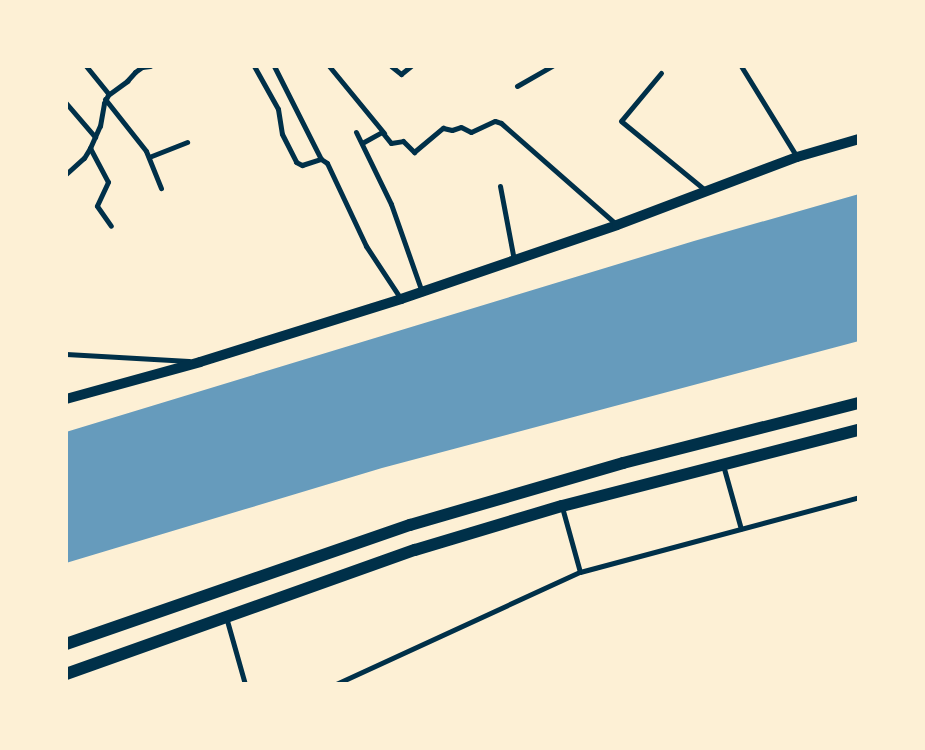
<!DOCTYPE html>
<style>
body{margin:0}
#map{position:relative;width:925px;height:750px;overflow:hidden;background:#fdf0d5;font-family:"Public Sans",sans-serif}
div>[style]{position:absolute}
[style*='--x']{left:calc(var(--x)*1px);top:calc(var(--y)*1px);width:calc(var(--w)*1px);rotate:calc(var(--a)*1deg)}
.water>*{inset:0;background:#669bbc}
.minor>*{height:5px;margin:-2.5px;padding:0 2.5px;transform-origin:2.5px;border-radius:2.5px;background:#003049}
.secondary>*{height:10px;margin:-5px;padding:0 5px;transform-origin:5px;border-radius:5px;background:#003049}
.primary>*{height:12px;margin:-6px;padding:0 6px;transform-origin:6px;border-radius:6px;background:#003049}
span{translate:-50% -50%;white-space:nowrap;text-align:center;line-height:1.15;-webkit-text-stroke:5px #fdf0d5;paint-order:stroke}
.frame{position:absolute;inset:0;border:68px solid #fdf0d5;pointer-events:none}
</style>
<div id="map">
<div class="water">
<div style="clip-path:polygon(859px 194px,859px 341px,382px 468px,66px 563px,66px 432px,694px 241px)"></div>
</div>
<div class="minor">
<div style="--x:86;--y:66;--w:36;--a:51"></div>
<div style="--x:254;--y:66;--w:49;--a:60.8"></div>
<div style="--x:278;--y:109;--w:25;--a:81"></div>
<div style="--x:282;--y:134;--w:31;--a:63"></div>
<div style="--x:296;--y:162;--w:7;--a:27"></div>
<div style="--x:302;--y:165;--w:20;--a:-18"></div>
<div style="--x:321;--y:159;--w:7;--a:34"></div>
<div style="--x:327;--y:163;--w:92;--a:64.8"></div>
<div style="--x:366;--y:246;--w:64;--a:56.6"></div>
<div style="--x:274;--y:66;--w:104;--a:63.2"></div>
<div style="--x:329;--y:66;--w:87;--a:50.6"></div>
<div style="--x:391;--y:66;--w:13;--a:39"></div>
<div style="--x:401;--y:74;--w:13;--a:-39"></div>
<div style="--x:741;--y:66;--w:107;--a:58.4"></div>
<div style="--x:661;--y:73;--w:62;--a:129.8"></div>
<div style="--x:621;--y:121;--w:109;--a:39.4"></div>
<div style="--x:517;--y:86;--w:40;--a:-29.7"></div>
<div style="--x:105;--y:99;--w:66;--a:51.7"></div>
<div style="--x:146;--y:151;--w:40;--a:68"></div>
<div style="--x:66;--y:103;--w:45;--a:49.5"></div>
<div style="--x:356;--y:132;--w:80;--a:64.1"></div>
<div style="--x:391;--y:204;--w:93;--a:70.6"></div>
<div style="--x:362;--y:143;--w:23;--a:-29"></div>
<div style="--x:382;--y:132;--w:14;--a:51"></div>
<div style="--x:391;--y:143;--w:12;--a:-9"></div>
<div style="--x:403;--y:141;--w:16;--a:45"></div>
<div style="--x:414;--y:152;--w:38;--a:-40"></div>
<div style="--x:443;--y:128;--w:9;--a:13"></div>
<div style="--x:452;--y:130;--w:9;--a:-18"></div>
<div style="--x:461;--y:127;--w:11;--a:27"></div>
<div style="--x:471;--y:132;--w:26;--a:-25"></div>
<div style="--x:495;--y:121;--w:6;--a:18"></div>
<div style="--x:501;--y:123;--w:154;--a:41.3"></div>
<div style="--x:90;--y:148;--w:38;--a:62"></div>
<div style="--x:108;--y:182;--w:26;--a:115"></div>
<div style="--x:97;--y:206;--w:24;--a:55"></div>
<div style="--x:149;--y:157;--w:41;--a:-21.5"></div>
<div style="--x:66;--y:174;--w:24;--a:-42"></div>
<div style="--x:84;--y:158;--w:12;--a:-59"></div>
<div style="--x:90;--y:148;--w:24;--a:-66"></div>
<div style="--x:100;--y:126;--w:23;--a:-80"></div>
<div style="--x:104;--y:103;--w:9;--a:-63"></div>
<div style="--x:108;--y:95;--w:24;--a:-36"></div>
<div style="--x:127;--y:81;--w:12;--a:-48"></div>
<div style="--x:135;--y:72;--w:9;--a:-36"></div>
<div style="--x:142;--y:67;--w:8;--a:-7"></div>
<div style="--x:500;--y:186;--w:75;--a:79.3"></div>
<div style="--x:66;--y:354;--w:123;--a:3.3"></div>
<div style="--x:723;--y:465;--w:66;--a:74.3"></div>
<div style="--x:562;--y:507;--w:67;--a:74.5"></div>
<div style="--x:226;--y:617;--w:70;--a:74.2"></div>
<div style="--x:336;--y:684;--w:268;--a:-24.7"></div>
<div style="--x:580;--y:572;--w:289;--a:-15"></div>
</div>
<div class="secondary">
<div style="--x:66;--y:399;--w:139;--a:-15.4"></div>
<div style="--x:200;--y:362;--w:211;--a:-17.4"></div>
<div style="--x:401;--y:299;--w:228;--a:-18.9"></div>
<div style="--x:617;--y:225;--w:192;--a:-20.7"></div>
<div style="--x:797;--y:157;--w:65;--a:-16.2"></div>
</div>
<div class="primary">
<div style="--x:66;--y:644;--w:364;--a:-19.1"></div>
<div style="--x:410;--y:525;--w:222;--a:-16.2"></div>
<div style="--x:623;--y:463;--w:244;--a:-14.3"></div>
<div style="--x:66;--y:674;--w:370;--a:-19.6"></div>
<div style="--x:415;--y:550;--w:153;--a:-16.7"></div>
<div style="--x:562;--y:506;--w:307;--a:-14.4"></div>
</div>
<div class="frame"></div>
</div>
